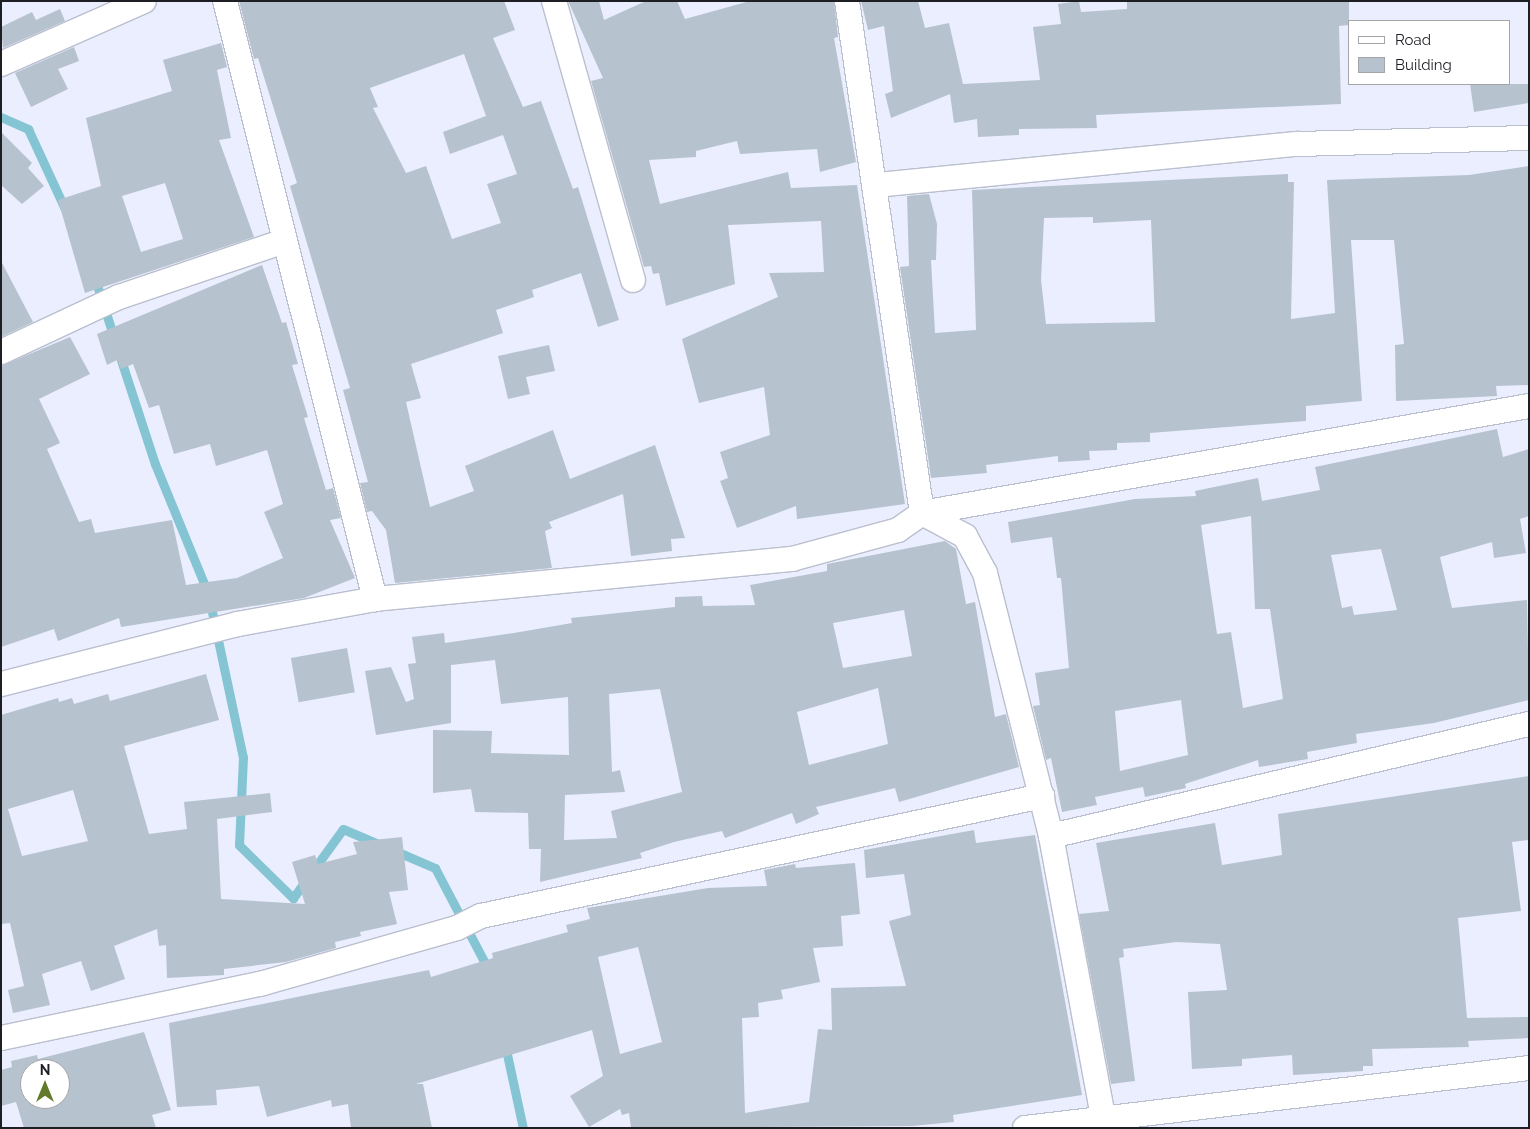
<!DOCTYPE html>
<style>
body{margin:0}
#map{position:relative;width:1530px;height:1129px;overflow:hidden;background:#eaeefe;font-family:Raleway,sans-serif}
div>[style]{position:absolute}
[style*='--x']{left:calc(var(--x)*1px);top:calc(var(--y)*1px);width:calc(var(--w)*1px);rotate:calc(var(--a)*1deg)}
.stream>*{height:9px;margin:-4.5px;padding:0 4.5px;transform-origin:4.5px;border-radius:4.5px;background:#84c4d3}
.building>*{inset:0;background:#b6c3cf;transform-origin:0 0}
.roads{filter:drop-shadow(1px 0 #babfce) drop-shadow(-1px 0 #babfce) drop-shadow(0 1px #babfce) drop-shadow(0 -1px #babfce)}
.street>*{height:24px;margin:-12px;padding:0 12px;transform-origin:12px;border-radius:12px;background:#fff}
span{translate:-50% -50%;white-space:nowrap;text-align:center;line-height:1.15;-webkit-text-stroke:5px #fff;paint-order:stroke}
.frame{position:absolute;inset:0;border:2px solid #1e1f25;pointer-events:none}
.legend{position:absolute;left:1348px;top:20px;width:162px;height:65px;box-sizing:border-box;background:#fff;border:1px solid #a5a5a8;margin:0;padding:6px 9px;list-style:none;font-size:15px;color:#1e1f25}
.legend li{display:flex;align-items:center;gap:10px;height:25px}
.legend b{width:25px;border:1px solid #a5a5a8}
.north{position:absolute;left:20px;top:1059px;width:50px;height:50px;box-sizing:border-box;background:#fff;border:1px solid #a5a5a8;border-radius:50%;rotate:0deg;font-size:14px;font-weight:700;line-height:20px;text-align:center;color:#1e1f25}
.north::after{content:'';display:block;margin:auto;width:18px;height:22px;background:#647a2b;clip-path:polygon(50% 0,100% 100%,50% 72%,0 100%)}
</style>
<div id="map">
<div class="stream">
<div style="--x:1;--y:117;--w:30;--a:24"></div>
<div style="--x:28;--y:129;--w:88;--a:65.2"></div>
<div style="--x:95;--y:279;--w:62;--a:72.1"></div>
<div style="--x:120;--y:357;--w:113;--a:71.9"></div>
<div style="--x:155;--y:464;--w:139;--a:67.7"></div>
<div style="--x:208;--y:593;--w:168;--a:78"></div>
<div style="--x:243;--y:757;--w:88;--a:92.6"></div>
<div style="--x:239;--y:845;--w:76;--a:44.5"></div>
<div style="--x:293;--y:898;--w:85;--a:-54.1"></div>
<div style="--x:343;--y:829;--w:39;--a:23"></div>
<div style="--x:393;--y:850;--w:46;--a:23.2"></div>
<div style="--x:435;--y:868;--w:116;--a:62.3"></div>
<div style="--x:505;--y:1045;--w:85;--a:77.8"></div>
</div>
<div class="building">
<div style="clip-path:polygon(evenodd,239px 1px,504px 1px,515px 30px,493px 38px,523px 107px,541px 101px,573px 189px,578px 187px,619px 320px,598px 327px,581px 273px,532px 290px,534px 297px,496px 310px,503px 333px,411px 364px,421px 398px,406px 402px,430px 507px,474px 491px,465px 466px,553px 430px,570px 479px,655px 445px,685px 538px,671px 539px,672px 551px,631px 556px,623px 494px,549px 522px,552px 528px,545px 531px,552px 568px,395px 583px,386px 530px,372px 511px,367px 512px,360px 483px,368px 482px,343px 390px,350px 388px,290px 186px,297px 183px,258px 58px,254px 59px,239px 1px,464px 54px,486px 116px,443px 132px,450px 154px,503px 135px,517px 174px,487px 184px,501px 223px,452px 239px,426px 166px,406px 173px,373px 108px,378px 107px,370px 88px,464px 54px)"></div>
<div style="clip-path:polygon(568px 1px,599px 1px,604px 20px,646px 1px,677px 1px,685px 19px,750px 1px,834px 1px,838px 37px,834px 38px,856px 162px,820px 172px,817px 149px,740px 154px,737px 141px,696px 151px,696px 157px,649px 160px,660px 204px,788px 172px,791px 188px,857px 185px,905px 504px,797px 519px,796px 506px,737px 528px,720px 481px,728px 478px,720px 452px,770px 435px,764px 387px,699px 403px,682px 339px,778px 297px,769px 273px,824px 272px,821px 221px,728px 225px,735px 284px,666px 306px,659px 273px,653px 274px,651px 266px,644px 267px,591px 81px,603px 78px)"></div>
<div style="clip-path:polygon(861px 1px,918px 1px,925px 28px,949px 23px,963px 84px,1040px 80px,1033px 27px,1061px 24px,1058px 4px,1079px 1px,1081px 12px,1127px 9px,1127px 1px,1349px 1px,1349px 25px,1339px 26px,1341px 104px,1096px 115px,1097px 128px,1019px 129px,1019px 135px,978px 137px,977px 119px,954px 123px,950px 94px,891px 118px,885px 94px,893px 91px,884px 26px,868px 30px)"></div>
<div style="clip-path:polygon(60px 9px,65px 21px,3px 48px,1px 27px,32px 12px,36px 20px)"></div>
<div style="clip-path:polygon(evenodd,221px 43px,227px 67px,217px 70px,231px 138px,219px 140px,254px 237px,85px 293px,58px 200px,101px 186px,86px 118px,172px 91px,163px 60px,221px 43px,165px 183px,183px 239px,141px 252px,122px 196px,165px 183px)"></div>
<div style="clip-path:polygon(74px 47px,79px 61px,58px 69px,68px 89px,31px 107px,15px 73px)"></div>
<div style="clip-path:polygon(1470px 84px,1529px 84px,1529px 103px,1474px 112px)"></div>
<div style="clip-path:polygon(1px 132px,32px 163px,28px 168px,44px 186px,22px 204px,1px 185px)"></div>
<div style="clip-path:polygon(evenodd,1529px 166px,1529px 385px,1496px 386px,1497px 396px,1396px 401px,1395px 345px,1404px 344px,1394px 240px,1351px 240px,1362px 401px,1306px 406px,1306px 421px,1150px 433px,1150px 442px,1117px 443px,1117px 450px,1089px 451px,1090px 460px,1058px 462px,1058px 456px,986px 465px,987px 473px,931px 478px,900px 267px,909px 266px,907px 196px,929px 194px,937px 224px,936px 260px,931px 260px,935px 333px,976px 330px,972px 190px,1288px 174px,1288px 182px,1294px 182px,1291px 319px,1335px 313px,1327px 180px,1469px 175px,1529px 166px,1093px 217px,1093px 223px,1151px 220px,1155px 322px,1046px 324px,1041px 280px,1044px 218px,1093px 217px)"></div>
<div style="clip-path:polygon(1px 261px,33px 322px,1px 337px)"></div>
<div style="clip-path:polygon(262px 265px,282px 323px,286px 322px,298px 364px,292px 365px,308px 417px,304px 418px,326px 490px,333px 488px,341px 518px,330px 520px,355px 578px,304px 598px,121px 627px,119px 618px,58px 641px,54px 629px,1px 647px,1px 366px,70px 337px,90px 374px,39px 399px,60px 443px,47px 449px,79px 522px,91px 519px,95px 533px,172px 520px,186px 585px,237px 578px,283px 558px,264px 512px,283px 504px,267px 450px,216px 466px,210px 444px,174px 454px,159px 405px,149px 408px,133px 364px,121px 369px,117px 360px,107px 365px,97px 334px)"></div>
<div style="clip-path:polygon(549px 345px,555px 371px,526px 377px,530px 394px,508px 399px,498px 356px)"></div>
<div style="clip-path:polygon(evenodd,1497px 429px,1503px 457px,1529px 449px,1529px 516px,1520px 519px,1526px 553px,1494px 558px,1492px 542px,1440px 557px,1452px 608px,1527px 600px,1529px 700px,1434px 723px,1356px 734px,1357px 743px,1307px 752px,1308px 759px,1259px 767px,1258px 760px,1185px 784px,1186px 788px,1145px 797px,1143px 787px,1095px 797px,1097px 805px,1062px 812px,1051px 758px,1046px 760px,1033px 706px,1040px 705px,1035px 673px,1069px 668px,1061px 578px,1057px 578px,1052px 537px,1011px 543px,1008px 522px,1135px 499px,1196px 496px,1195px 491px,1258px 478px,1262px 501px,1320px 490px,1315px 467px,1497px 429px,1251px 516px,1255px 609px,1270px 609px,1283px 699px,1243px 708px,1231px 632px,1217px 634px,1201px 525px,1251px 516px,1497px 429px,1381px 549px,1397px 610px,1354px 615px,1352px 606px,1342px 608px,1331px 555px,1381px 549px,1497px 429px,1181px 700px,1188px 755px,1120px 771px,1115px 711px,1181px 700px)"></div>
<div style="clip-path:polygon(evenodd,945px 541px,956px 549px,966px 604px,975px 602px,995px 717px,1006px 714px,1019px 767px,899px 802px,895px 788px,816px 807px,819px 814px,796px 824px,792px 813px,725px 838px,722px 831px,674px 842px,640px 853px,642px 858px,540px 882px,541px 849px,529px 849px,528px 813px,475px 812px,471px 789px,433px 793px,433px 730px,492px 731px,491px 753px,569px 755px,568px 697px,501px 704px,495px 660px,451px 665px,451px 723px,376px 735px,365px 671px,391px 667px,406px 702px,414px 699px,408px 664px,416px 663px,412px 637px,444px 633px,445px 643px,514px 633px,572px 623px,571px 618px,675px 607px,675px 597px,702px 596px,703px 606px,755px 605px,750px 585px,827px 571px,827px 564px,945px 541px,904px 610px,912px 656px,843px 668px,833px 623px,904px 610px,945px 541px,878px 688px,888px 744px,809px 765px,797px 712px,878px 688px,945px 541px,660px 689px,682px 792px,611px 811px,617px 838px,564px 840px,565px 795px,625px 792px,620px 770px,612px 772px,609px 694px,660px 689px)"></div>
<div style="left:347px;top:648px;width:45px;height:57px;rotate:80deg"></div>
<div style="clip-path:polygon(evenodd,206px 674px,219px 720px,124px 746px,149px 834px,187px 829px,184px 802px,270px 793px,272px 812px,217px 819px,221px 899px,305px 904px,292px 862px,315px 855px,318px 864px,357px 854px,353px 842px,402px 837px,408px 890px,389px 892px,397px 924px,360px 932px,361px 936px,335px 942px,336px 948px,286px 962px,224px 969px,224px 975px,167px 978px,166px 945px,159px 946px,157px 929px,114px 946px,125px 979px,91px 991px,81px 961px,42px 974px,50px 1005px,13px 1013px,8px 990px,24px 986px,10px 923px,1px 924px,1px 715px,58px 698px,59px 702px,72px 698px,74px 704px,108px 694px,110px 701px,206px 674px,73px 790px,88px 841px,22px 856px,8px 809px,73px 790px)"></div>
<div style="clip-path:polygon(1529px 776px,1529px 840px,1512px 842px,1521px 911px,1458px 918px,1467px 1018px,1529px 1017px,1529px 1038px,1468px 1041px,1469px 1047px,1372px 1049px,1373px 1066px,1363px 1066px,1363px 1071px,1293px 1075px,1292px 1055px,1242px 1059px,1242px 1066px,1192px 1069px,1188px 992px,1227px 990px,1220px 944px,1176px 942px,1123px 949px,1124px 957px,1119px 958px,1135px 1081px,1111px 1084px,1079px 914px,1109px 911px,1096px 843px,1215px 823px,1222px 865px,1282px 855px,1278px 814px)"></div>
<div style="clip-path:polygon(evenodd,974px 830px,976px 843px,1035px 835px,1082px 1095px,953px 1115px,954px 1122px,912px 1126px,631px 1128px,629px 1113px,622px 1115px,620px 1109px,589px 1127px,570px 1096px,603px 1076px,592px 1030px,416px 1084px,423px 1084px,432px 1128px,351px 1128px,348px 1104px,332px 1107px,331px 1100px,267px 1117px,259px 1086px,216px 1090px,217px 1105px,177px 1107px,169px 1023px,429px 970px,431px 977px,493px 958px,492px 953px,568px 932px,566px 925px,590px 919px,587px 908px,708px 888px,767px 886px,764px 870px,795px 864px,796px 868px,855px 863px,860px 914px,841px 916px,843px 946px,813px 948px,820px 982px,781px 990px,783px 999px,758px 1003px,759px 1017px,742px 1018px,745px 1113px,809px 1102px,818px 1029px,832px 1030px,831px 988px,906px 986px,889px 921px,911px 915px,904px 874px,866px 878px,864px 850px,974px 830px,638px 947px,662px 1042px,620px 1054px,598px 957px,638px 947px)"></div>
<div style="clip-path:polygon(evenodd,144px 1032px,171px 1110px,152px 1115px,156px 1128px,24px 1128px,16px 1102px,1px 1106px,1px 1070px,12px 1067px,11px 1061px,37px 1055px,38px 1059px,144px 1032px,30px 1069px,60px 1069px,60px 1099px,30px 1099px,30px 1069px)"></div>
</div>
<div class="roads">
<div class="street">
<div style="--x:225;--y:1;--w:617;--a:75.92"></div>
<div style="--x:554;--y:1;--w:290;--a:74.2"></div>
<div style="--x:847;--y:1;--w:517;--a:81.67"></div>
<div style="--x:1;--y:64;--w:156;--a:-23.8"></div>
<div style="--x:877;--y:185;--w:422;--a:-5.6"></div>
<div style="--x:1297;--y:144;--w:232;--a:-1.5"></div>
<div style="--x:1;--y:352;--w:130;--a:-25"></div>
<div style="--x:119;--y:297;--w:174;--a:-18.7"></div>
<div style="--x:922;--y:513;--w:49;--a:28.1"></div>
<div style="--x:965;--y:536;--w:42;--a:61.6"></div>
<div style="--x:985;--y:573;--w:271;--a:75.9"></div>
<div style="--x:1051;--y:836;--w:297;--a:79.5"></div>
<div style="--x:1;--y:684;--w:244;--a:-14.2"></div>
<div style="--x:238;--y:624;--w:139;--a:-10.3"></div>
<div style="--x:375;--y:599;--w:419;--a:-5.5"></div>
<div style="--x:792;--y:559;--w:110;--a:-15.3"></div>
<div style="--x:898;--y:530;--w:29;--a:-35"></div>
<div style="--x:922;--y:513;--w:616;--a:-10"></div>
<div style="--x:1051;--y:836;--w:491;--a:-13.2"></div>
<div style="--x:1;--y:1038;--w:265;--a:-11.8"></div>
<div style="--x:260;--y:984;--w:205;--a:-15.9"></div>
<div style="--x:457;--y:928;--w:27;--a:-27"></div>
<div style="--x:481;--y:916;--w:574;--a:-12.07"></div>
<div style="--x:1025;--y:1128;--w:508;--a:-6.79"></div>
</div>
</div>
<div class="frame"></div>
<ul class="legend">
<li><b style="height:6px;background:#fff"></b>Road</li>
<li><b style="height:14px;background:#b6c3cf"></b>Building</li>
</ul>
<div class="north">N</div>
</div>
